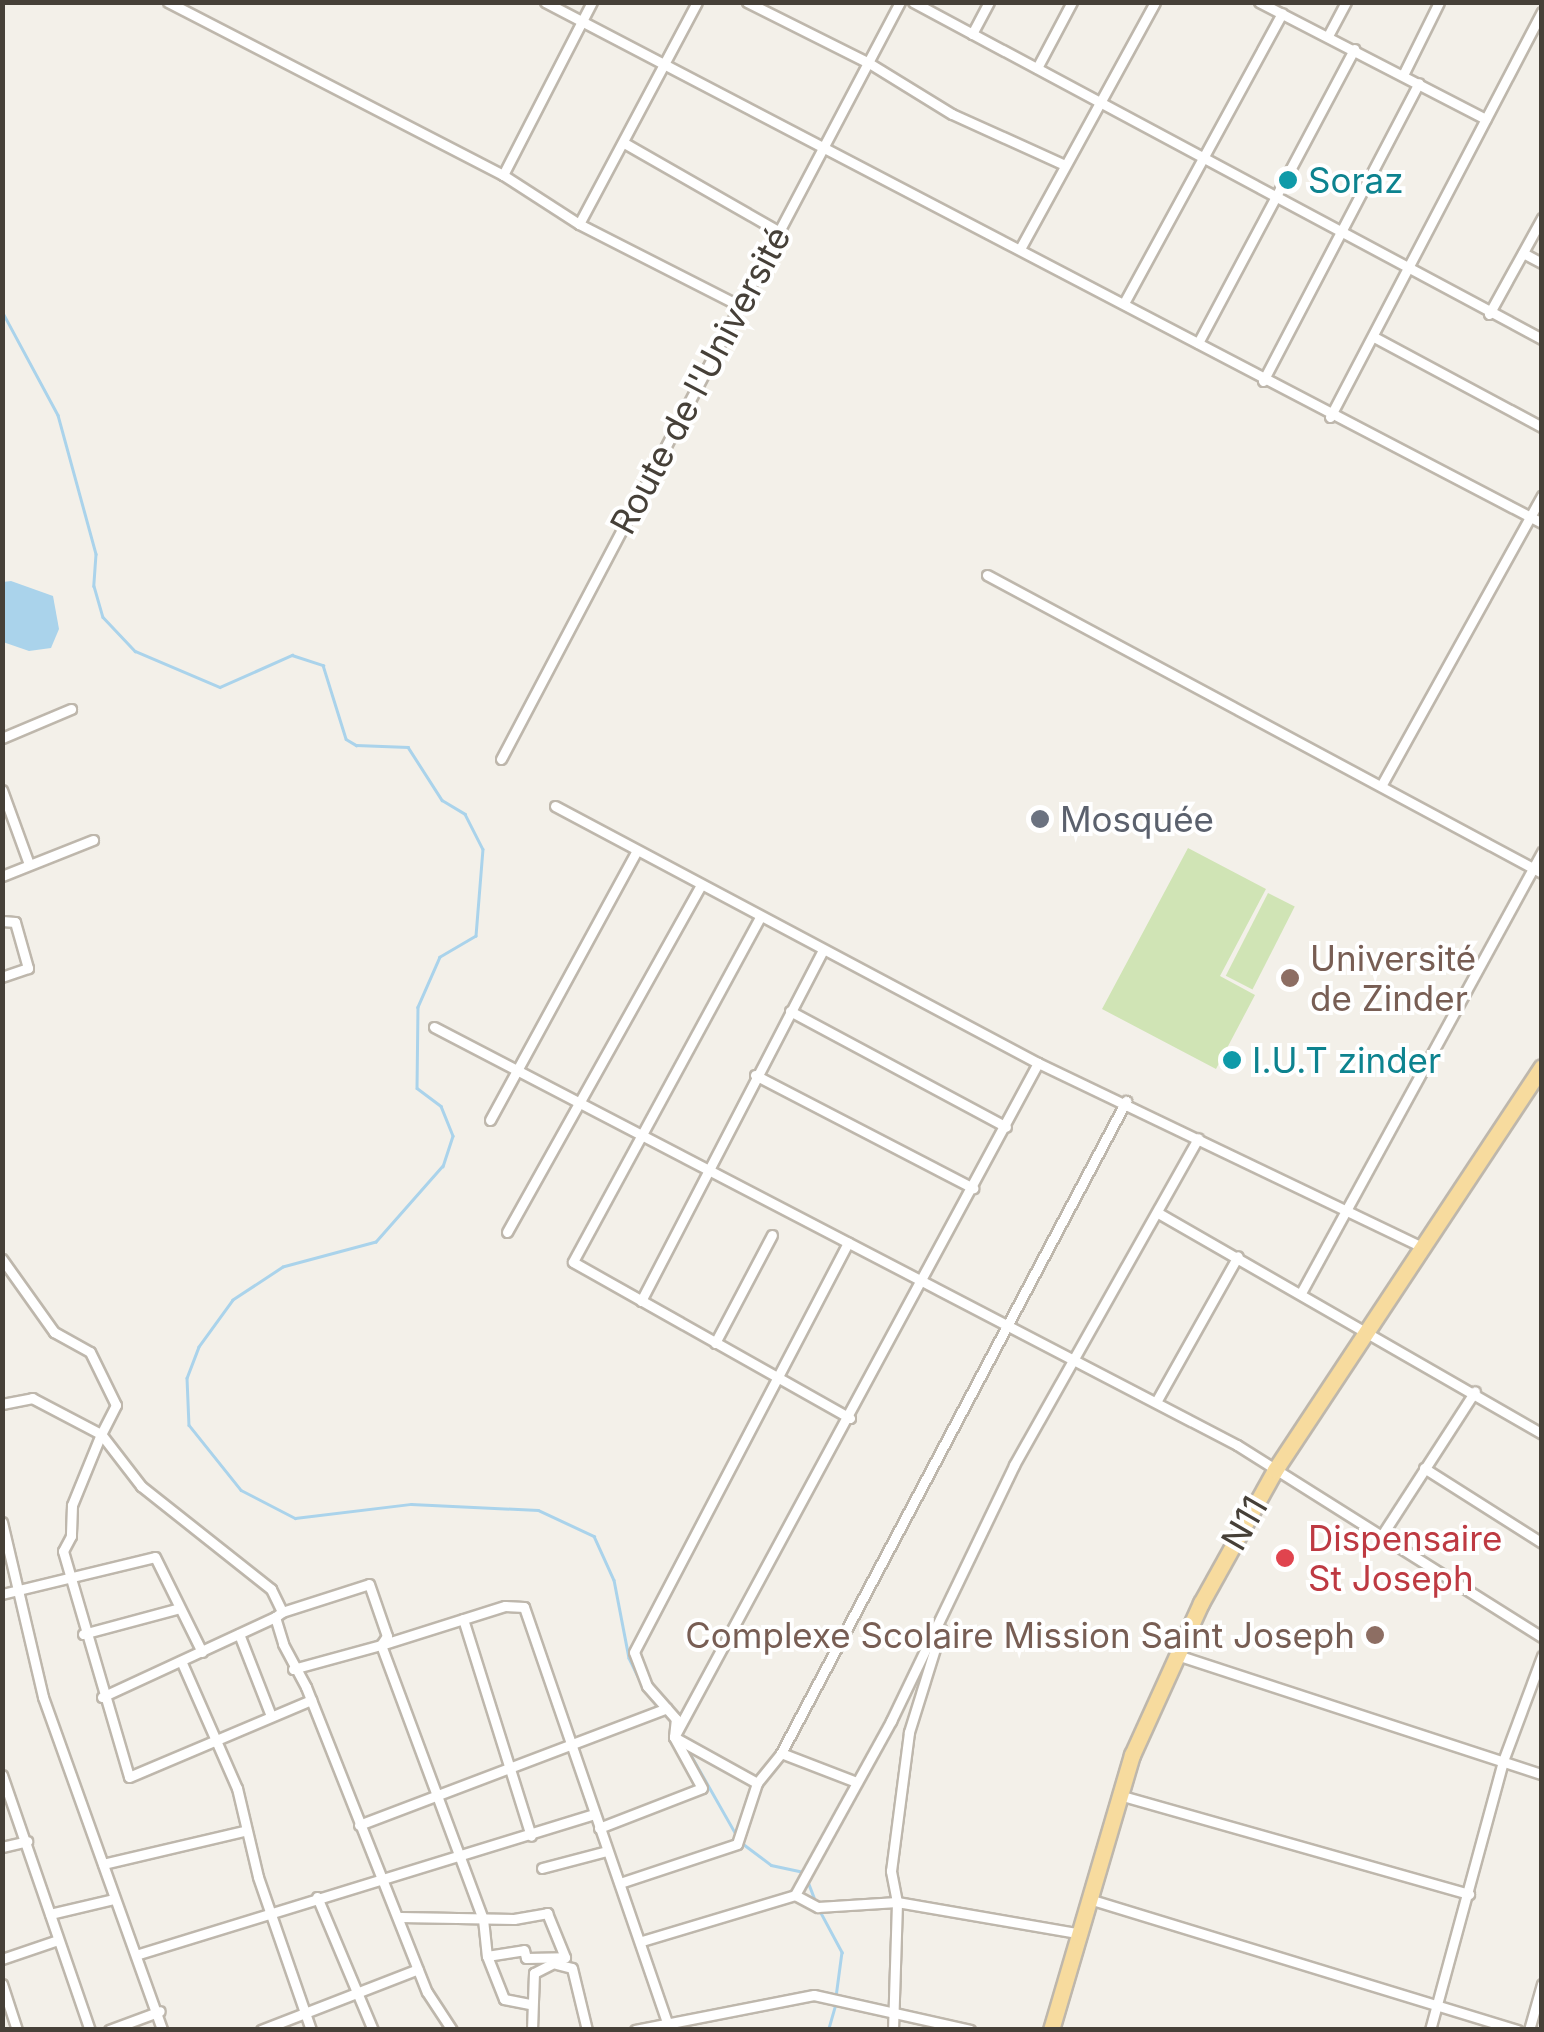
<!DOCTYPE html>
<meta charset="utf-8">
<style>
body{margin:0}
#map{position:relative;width:1544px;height:2032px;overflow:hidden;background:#f3f0e9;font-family:Inter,sans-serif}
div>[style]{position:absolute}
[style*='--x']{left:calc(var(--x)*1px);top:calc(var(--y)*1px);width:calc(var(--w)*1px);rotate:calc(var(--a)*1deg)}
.green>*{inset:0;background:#d0e4b5;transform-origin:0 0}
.water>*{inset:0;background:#aad3eb}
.stream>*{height:2.5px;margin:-1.25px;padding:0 1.25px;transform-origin:1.25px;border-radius:1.25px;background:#aad3eb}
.roads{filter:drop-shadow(2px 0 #beb7ac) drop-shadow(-2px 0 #beb7ac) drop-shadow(0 2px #beb7ac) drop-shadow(0 -2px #beb7ac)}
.minor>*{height:9px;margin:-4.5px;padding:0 4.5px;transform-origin:4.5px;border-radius:4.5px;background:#fff}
.primary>*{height:15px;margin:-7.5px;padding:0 7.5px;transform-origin:7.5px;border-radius:7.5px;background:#f7db9e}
.dots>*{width:28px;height:28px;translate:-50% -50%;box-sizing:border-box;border:5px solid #fff;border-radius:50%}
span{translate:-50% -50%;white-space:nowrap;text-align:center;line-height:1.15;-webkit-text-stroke:8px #fff;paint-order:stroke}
.culture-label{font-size:35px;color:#0d838f}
.left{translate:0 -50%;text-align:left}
.street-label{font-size:35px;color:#464038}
.worship-label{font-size:35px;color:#5b616d}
.education-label{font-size:35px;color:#785e54}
.right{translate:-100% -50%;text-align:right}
.health-label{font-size:35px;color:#be3a42}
.frame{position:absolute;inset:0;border:5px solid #464038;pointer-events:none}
</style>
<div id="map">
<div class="green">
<div style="clip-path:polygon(1188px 848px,1266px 889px,1220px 976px,1255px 995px,1216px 1069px,1102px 1009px)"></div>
<div style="left:1268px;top:893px;width:30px;height:93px;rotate:27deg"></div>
</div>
<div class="water">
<div style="clip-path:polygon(11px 581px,53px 596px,59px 629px,51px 648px,29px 651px,3px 642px,3px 582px)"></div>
</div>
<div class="stream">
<div style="--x:2;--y:311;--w:118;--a:61.7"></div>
<div style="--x:58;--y:415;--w:144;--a:74.7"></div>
<div style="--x:96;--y:554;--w:32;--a:94"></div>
<div style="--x:94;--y:586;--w:32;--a:74"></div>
<div style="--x:103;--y:617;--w:47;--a:46.7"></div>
<div style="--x:135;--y:651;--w:92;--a:23"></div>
<div style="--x:220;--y:687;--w:79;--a:-24"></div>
<div style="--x:292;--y:655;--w:33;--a:18"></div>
<div style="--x:323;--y:665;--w:77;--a:72.7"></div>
<div style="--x:346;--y:739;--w:12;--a:31"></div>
<div style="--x:356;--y:745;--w:52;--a:2.2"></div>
<div style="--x:408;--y:747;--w:63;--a:57.3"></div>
<div style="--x:442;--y:800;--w:27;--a:31"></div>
<div style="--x:465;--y:814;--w:39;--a:63"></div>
<div style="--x:483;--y:849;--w:87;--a:94.6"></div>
<div style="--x:476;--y:936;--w:42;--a:149.7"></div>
<div style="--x:440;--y:957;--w:55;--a:113.7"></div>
<div style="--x:418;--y:1007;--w:81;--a:90.7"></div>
<div style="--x:417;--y:1088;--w:30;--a:37"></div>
<div style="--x:441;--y:1106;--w:32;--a:68"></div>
<div style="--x:453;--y:1136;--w:32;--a:108"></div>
<div style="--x:443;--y:1166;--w:101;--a:131.4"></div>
<div style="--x:376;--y:1242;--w:96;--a:165"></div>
<div style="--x:283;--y:1267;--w:60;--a:146.6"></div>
<div style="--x:233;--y:1300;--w:58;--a:125.9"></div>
<div style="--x:199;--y:1347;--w:33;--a:111"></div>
<div style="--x:187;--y:1378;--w:47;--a:87.6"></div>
<div style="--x:189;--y:1425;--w:83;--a:51.3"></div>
<div style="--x:241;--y:1490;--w:61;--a:27.4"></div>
<div style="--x:295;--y:1518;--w:117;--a:-6.9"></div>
<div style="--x:411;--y:1504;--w:127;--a:2.7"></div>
<div style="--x:538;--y:1510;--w:62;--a:24.9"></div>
<div style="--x:594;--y:1536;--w:48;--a:65.6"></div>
<div style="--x:614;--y:1580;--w:79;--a:79.1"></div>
<div style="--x:629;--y:1658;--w:30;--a:64"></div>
<div style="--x:687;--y:1748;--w:101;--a:60.4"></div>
<div style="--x:742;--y:1843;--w:36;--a:37"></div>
<div style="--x:771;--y:1865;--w:33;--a:12"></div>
<div style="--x:807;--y:1879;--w:22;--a:69"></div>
<div style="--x:820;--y:1911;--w:47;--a:61.8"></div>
<div style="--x:842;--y:1952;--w:45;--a:97.6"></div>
<div style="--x:828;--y:2030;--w:26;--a:-74"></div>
</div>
<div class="roads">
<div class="minor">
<div style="--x:168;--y:2;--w:377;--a:27.3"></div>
<div style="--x:503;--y:175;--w:90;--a:32.8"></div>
<div style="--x:579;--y:224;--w:178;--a:27"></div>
<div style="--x:545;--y:2;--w:1125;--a:27.59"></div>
<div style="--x:747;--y:2;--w:136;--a:26.6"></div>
<div style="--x:869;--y:63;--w:97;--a:31.6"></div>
<div style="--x:952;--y:114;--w:124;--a:24.3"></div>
<div style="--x:913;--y:2;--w:714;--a:28.18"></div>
<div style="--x:1259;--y:2;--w:255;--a:27.3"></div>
<div style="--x:972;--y:34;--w:36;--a:-62"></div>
<div style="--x:1329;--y:34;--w:36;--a:-62"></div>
<div style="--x:1037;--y:68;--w:75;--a:-62.1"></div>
<div style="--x:1403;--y:75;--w:81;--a:-63.7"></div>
<div style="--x:626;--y:144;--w:175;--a:29.8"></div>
<div style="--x:503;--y:175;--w:195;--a:-62.8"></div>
<div style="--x:579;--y:224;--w:251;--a:-62"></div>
<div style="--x:1021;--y:247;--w:279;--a:-61.3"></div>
<div style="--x:1523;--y:253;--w:21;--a:28"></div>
<div style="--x:1124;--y:303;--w:330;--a:-61.4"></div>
<div style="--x:1489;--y:314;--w:110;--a:-61.1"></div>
<div style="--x:1374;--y:337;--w:191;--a:28.2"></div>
<div style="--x:1198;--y:343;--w:333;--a:-62"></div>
<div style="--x:1263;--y:381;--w:336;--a:-62.4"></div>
<div style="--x:1330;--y:417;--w:457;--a:-62.4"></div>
<div style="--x:987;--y:575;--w:630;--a:28.23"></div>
<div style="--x:2;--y:738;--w:75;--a:-22.8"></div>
<div style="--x:501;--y:759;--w:856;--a:-62.21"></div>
<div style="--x:1381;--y:786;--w:332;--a:-61"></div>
<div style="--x:2;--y:790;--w:79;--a:70"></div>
<div style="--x:555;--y:806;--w:547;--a:28.02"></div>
<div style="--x:1038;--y:1063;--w:426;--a:25.6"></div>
<div style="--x:2;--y:876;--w:98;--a:-21.6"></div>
<div style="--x:759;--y:919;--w:390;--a:118.5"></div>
<div style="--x:573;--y:1262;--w:318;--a:29.4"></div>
<div style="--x:2;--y:921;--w:13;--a:4"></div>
<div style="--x:15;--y:922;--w:48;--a:74.2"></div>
<div style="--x:28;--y:968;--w:28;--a:161"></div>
<div style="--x:790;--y:1011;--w:245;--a:28.2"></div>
<div style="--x:434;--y:1027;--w:905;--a:27.5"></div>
<div style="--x:1237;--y:1445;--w:360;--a:32.2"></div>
<div style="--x:755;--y:1075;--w:246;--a:27.4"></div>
<div style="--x:490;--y:1120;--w:305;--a:-61.4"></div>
<div style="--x:1160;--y:1214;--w:441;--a:29.9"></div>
<div style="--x:507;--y:1232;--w:395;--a:-60.8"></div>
<div style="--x:2;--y:1259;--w:90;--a:54.5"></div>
<div style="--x:54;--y:1332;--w:41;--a:29.1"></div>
<div style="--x:90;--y:1352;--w:59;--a:63.9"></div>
<div style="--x:116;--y:1405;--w:33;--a:117"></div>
<div style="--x:101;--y:1434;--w:66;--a:52.4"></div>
<div style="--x:141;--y:1486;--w:166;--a:38.4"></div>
<div style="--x:271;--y:1589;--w:25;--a:64"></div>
<div style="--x:282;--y:1612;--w:91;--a:-17.8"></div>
<div style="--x:369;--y:1584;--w:55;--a:70.9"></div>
<div style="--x:387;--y:1636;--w:11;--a:124"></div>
<div style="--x:381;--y:1645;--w:130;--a:-17.5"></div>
<div style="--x:505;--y:1606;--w:19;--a:3"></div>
<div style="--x:524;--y:1607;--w:447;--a:71"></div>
<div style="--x:1301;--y:1293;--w:503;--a:-61.34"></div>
<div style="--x:641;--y:1301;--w:395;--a:-62.6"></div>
<div style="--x:715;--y:1343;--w:122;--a:-62.2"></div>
<div style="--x:1156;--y:1402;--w:167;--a:-60.7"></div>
<div style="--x:2;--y:1404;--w:31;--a:-11"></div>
<div style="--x:32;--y:1398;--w:78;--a:27.6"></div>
<div style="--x:101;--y:1434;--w:77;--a:112.2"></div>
<div style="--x:72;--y:1505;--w:31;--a:92"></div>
<div style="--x:71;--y:1536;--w:17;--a:118"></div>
<div style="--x:63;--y:1551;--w:235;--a:73.7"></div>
<div style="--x:129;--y:1777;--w:198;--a:-22.9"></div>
<div style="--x:1424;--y:1468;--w:140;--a:32.4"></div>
<div style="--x:2;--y:1522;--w:180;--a:76.8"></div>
<div style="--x:43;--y:1697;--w:354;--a:70.3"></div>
<div style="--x:1382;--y:1535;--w:171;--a:-57.1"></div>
<div style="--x:2;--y:1594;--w:157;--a:-13.6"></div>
<div style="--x:155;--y:1557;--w:106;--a:63.7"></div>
<div style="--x:282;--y:1612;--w:9;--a:144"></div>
<div style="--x:275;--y:1617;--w:28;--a:73"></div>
<div style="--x:283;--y:1644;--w:49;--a:61.9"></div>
<div style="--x:306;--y:1687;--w:328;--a:68.4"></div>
<div style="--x:427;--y:1992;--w:45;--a:56.7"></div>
<div style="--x:463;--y:1619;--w:227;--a:72.6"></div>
<div style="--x:83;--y:1634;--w:96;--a:-15"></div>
<div style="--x:239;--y:1634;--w:88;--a:68.7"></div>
<div style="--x:1177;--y:1655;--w:384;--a:18.1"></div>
<div style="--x:182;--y:1663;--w:137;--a:66.3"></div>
<div style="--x:237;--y:1788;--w:91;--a:76.7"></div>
<div style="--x:258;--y:1877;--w:162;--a:70.9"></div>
<div style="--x:293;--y:1669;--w:91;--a:-15.3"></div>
<div style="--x:381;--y:1645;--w:292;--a:69.6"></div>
<div style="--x:483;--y:1919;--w:37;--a:84"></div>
<div style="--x:487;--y:1956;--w:37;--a:-9"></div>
<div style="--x:524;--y:1950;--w:8;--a:76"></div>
<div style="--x:526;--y:1958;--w:39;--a:-1"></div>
<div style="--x:102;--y:1697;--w:191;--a:-24.8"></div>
<div style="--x:781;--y:1753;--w:80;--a:21.1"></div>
<div style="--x:2;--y:1775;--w:270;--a:71"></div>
<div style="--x:757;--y:1783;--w:95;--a:-151"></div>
<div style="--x:674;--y:1737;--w:766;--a:-61.63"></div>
<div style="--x:1119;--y:1795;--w:364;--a:15.8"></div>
<div style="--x:359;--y:1825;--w:329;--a:-20.8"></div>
<div style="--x:599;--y:1828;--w:110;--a:-21.2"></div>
<div style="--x:702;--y:1788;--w:58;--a:-118.8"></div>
<div style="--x:674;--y:1737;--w:18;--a:-84"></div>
<div style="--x:676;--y:1719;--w:44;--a:-131.3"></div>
<div style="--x:647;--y:1686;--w:36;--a:-111"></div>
<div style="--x:634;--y:1652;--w:462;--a:-62.4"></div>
<div style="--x:2;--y:1847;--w:26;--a:-13"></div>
<div style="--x:103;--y:1864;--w:145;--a:-13.2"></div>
<div style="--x:542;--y:1868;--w:67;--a:-14.7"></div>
<div style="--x:623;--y:1882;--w:120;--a:-18.4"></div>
<div style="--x:737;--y:1844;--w:64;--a:-71.8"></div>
<div style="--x:757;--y:1783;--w:38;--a:-51"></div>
<div style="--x:781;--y:1753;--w:738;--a:-62.11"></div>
<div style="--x:795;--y:1895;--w:199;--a:-61.1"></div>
<div style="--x:891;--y:1721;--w:284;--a:-64.3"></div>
<div style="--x:1014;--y:1465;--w:375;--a:-60.6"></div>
<div style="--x:317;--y:1897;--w:144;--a:67.2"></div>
<div style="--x:1089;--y:1899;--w:448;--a:17"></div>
<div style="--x:50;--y:1914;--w:66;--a:-13.2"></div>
<div style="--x:400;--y:1917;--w:114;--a:1"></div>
<div style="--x:514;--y:1919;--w:34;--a:-10"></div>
<div style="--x:547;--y:1913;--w:48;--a:67.8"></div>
<div style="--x:642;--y:1941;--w:160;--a:-16.7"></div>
<div style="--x:795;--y:1895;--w:26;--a:28"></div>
<div style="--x:818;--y:1907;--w:79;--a:-3.6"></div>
<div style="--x:897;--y:1902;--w:183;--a:9.8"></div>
<div style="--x:139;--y:1954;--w:475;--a:-17.1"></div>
<div style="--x:487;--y:1956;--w:46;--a:68.4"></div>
<div style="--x:504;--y:1999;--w:26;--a:11"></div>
<div style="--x:2;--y:1959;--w:59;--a:-18.7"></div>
<div style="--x:556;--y:1964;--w:16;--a:14"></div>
<div style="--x:572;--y:1968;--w:64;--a:76.4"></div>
<div style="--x:2;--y:1984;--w:48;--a:71.9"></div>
<div style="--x:109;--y:2030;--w:54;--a:-20.4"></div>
<div style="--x:261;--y:2030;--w:168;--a:-21.2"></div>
<div style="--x:532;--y:2030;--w:57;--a:-88"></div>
<div style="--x:534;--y:1973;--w:33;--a:-27"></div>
<div style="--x:635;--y:2030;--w:182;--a:-11.1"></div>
<div style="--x:814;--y:1995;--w:160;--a:12.6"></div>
<div style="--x:893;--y:2030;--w:128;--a:-88.2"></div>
<div style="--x:897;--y:1902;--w:32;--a:-101"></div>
<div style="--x:891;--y:1871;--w:140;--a:-82.6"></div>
<div style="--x:909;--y:1732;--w:108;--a:-72.7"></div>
<div style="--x:1430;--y:2030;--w:279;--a:-74.8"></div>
<div style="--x:1503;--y:1761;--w:112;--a:-69.6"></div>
<div style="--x:1529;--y:2030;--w:48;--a:-74.2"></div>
</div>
<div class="primary">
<div style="--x:1051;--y:2030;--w:287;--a:-73.6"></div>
<div style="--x:1132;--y:1755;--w:167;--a:-65.6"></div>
<div style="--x:1201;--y:1603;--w:152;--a:-60.9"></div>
<div style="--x:1275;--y:1470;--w:483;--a:-56.5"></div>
</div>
</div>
<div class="dots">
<div style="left:1288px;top:180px;background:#0f9aa8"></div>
<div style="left:1040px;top:819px;background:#6b7280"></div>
<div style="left:1290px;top:978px;background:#8d6e63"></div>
<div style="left:1232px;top:1060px;background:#0f9aa8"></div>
<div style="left:1285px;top:1558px;background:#e0444e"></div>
<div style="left:1375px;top:1635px;background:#8d6e63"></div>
</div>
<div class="culture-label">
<span class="left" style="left:1308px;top:180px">Soraz</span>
<span class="left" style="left:1252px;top:1060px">I.U.T zinder</span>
</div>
<div class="street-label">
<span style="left:700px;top:380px;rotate:-62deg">Route de l'Université</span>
<span style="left:1244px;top:1523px;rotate:-60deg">N11</span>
</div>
<div class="worship-label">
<span class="left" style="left:1060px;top:819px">Mosquée</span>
</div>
<div class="education-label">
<span class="left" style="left:1310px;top:978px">Université<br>de Zinder</span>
<span class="right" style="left:1355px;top:1635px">Complexe Scolaire Mission Saint Joseph</span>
</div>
<div class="health-label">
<span class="left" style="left:1308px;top:1558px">Dispensaire<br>St Joseph</span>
</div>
<div class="frame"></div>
</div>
